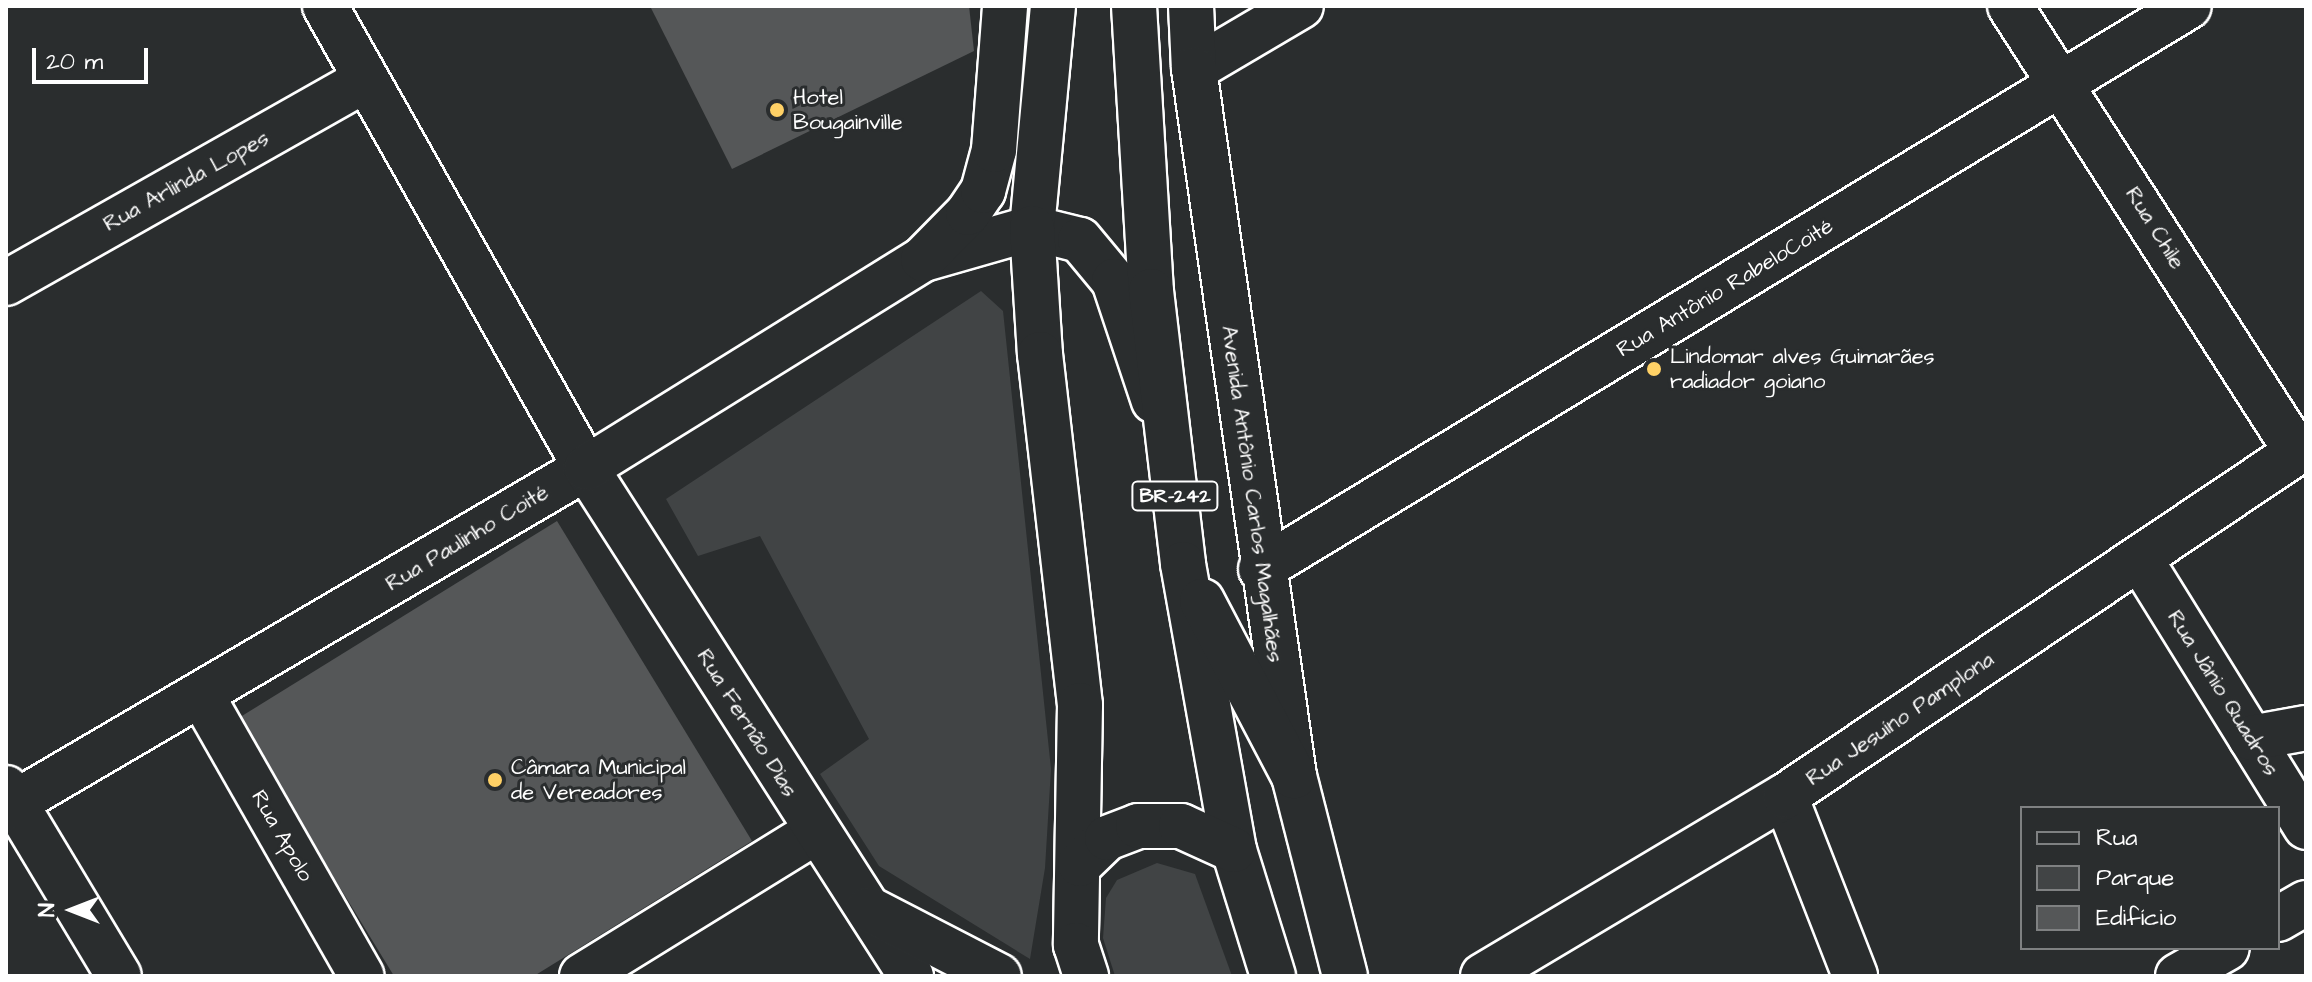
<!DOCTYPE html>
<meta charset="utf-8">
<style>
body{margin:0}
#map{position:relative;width:2312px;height:982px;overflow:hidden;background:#2a2d2e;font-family:"Architects Daughter",sans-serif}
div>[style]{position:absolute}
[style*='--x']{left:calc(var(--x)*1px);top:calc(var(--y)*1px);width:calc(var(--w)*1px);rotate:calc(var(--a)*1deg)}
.green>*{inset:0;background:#414445}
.building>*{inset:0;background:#555758}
.roads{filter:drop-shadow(2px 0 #fff) drop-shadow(-2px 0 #fff) drop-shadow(0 2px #fff) drop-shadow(0 -2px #fff)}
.minor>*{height:44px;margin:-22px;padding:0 22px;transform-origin:22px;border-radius:22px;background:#2a2d2e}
.major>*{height:44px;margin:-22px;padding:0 22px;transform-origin:22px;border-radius:22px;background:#2a2d2e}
.highway>*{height:44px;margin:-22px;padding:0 22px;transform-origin:22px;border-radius:22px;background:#2a2d2e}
.dots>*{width:22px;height:22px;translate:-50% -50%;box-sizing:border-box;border:4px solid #2a2d2e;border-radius:50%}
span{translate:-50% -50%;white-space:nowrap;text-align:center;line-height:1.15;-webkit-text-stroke:6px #2a2d2e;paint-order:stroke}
.shield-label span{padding:2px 6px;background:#2a2d2e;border:2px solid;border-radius:6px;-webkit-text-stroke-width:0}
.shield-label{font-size:20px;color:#fff;font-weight:700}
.poi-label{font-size:22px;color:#fff}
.left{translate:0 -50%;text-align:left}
.street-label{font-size:22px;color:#fff}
.frame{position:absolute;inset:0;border:8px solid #fff;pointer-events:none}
.legend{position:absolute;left:2020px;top:806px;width:260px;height:144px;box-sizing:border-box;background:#2a2d2e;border:2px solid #7f8182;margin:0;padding:10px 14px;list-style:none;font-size:24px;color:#fff}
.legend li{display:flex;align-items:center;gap:16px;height:40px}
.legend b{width:40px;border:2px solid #7f8182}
.north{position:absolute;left:32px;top:870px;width:80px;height:80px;-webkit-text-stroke:6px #2a2d2e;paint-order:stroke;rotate:270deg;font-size:22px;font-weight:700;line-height:32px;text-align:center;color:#fff}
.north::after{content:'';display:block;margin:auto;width:28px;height:36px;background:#fff;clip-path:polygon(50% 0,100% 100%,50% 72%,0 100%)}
.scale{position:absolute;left:32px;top:48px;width:116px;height:36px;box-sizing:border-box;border:4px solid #fff;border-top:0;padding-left:10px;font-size:24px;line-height:28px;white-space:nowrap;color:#fff;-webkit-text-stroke:6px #2a2d2e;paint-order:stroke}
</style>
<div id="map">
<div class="green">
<div style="clip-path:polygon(981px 291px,1003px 311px,1051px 769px,1045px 868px,1030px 959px,879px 866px,820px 774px,869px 739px,760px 536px,698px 556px,666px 499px)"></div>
<div style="clip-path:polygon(1157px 863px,1195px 874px,1232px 976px,1115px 976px,1103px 938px,1106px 898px,1117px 880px)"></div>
</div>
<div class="building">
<div style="clip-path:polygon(650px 6px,969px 6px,974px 51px,732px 169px)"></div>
<div style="clip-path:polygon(557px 521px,752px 841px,534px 976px,394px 976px,237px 719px)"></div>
</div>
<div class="roads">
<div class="minor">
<div style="--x:2010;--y:6;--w:530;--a:57.24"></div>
<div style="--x:1194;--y:69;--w:124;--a:-30.5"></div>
<div style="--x:6;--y:283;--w:412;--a:-29.5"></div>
<div style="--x:2140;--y:559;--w:315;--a:58.2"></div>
<div style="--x:1261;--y:569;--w:1085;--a:-31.24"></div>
<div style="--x:202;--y:696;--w:322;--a:60.3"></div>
<div style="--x:2251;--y:738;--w:56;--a:-10.3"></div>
<div style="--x:6;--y:788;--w:219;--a:59"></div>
<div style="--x:1785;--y:796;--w:193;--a:68.7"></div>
<div style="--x:6;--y:808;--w:672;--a:-30.38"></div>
<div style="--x:586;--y:468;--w:531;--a:-119.46"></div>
<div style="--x:2278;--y:919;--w:32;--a:-30"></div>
<div style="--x:582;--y:976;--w:274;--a:-31.7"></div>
<div style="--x:1483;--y:976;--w:352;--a:-30.8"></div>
<div style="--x:1785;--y:796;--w:628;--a:-33.89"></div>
<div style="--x:2178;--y:976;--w:56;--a:-29.7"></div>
</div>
<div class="major">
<div style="--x:1191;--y:6;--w:63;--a:87.3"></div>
<div style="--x:1194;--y:69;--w:714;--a:81.95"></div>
<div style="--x:1294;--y:776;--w:206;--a:75.7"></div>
<div style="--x:927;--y:258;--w:109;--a:-15.9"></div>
<div style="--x:1032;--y:228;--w:49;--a:14"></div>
<div style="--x:1080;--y:240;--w:53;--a:50.3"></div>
<div style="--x:1114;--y:281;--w:126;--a:71.6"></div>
<div style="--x:911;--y:976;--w:603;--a:-122.61"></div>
<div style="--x:586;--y:468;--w:397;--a:-31.8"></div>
<div style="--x:923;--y:259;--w:64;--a:-45.6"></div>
<div style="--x:968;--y:213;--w:27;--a:-56"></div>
<div style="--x:983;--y:191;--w:42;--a:-75"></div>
<div style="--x:994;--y:150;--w:144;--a:-85.6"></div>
</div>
<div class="highway">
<div style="--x:1053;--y:6;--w:223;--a:95.4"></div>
<div style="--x:1032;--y:228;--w:126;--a:86.4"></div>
<div style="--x:1040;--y:354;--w:353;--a:83.5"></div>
<div style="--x:1080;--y:705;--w:240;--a:91"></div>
<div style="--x:1076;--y:945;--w:33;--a:72"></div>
<div style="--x:1134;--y:6;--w:286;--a:86.6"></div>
<div style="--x:1151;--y:291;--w:275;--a:83.3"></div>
<div style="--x:1183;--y:564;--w:291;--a:79.9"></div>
<div style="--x:1234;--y:850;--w:132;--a:72.8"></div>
<div style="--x:1202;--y:601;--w:198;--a:62.3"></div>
<div style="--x:1080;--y:864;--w:37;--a:-44"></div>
<div style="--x:1107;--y:838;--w:33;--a:-21"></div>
<div style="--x:1138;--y:826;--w:43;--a:0"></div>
<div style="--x:1181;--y:826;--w:58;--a:24.4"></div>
<div style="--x:869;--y:909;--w:146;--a:27.3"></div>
</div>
</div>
<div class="dots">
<div style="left:777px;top:110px;background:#ffd166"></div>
<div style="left:1654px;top:369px;background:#ffd166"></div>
<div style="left:495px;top:780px;background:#ffd166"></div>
</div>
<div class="shield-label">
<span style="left:1175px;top:496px">BR-242</span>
</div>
<div class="poi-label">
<span class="left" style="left:793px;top:110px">Hotel<br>Bougainville</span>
<span class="left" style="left:1670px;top:369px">Lindomar alves Guimarães<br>radiador goiano</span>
<span class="left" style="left:511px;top:780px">Câmara Municipal<br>de Vereadores</span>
</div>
<div class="street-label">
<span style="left:186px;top:181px;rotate:-29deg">Rua Arlinda Lopes</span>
<span style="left:2155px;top:228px;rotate:58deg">Rua Chile</span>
<span style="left:1725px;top:288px;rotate:-31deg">Rua Antônio RabeloCoité</span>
<span style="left:1252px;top:494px;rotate:82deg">Avenida Antônio Carlos Magalhães</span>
<span style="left:467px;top:538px;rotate:-31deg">Rua Paulinho Coité</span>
<span style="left:2223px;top:693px;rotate:58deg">Rua Jânio Quadros</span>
<span style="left:1900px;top:719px;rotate:-34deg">Rua Jesuíno Pamplona</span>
<span style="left:747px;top:723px;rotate:58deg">Rua Fernão Dias</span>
<span style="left:282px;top:836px;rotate:60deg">Rua Apolo</span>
</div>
<div class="frame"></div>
<ul class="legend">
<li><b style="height:10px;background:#2a2d2e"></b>Rua</li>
<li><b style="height:22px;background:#414445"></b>Parque</li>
<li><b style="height:22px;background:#555758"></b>Edifício</li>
</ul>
<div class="north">N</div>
<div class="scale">20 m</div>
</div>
